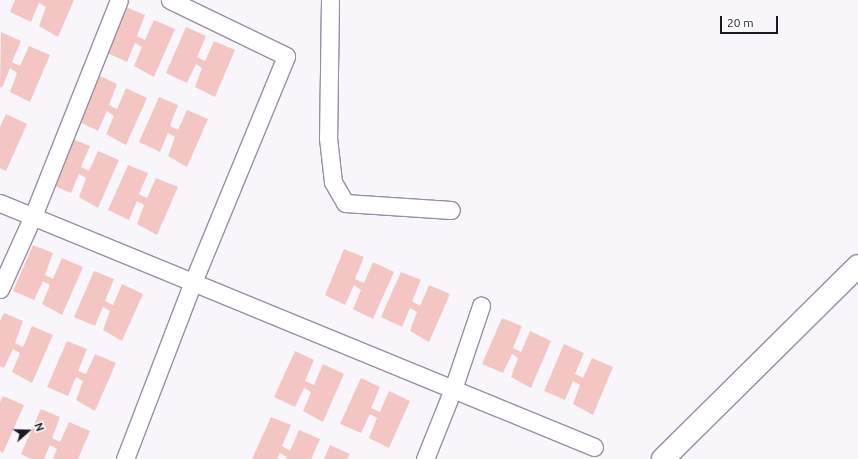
<!DOCTYPE html>
<style>
body{margin:0}
#map{position:relative;width:858px;height:459px;overflow:hidden;background:#f8f6fb;font-family:Ubuntu,sans-serif}
div>[style]{position:absolute}
[style*='--x']{left:calc(var(--x)*1px);top:calc(var(--y)*1px);width:calc(var(--w)*1px);rotate:calc(var(--a)*1deg)}
.building>*{inset:0;background:#f3c6c4}
.roads{filter:drop-shadow(1px 0 #998da5) drop-shadow(-1px 0 #998da5) drop-shadow(0 1px #998da5) drop-shadow(0 -1px #998da5)}
.street>*{height:17px;margin:-8.5px;padding:0 8.5px;transform-origin:8.5px;border-radius:8.5px;background:#fff}
.secondary>*{height:22px;margin:-11px;padding:0 11px;transform-origin:11px;border-radius:11px;background:#fff}
span{translate:-50% -50%;white-space:nowrap;text-align:center;line-height:1.15;-webkit-text-stroke:4px #fff;paint-order:stroke}
.north{position:absolute;left:8px;top:411px;width:40px;height:40px;-webkit-text-stroke:3px #fff;paint-order:stroke;rotate:70deg;font-size:11px;font-weight:700;line-height:16px;text-align:center;color:#1c1720}
.north::after{content:'';display:block;margin:auto;width:14px;height:18px;background:#1c1720;clip-path:polygon(50% 0,100% 100%,50% 72%,0 100%)}
.scale{position:absolute;left:720px;top:16px;width:58px;height:18px;box-sizing:border-box;border:2px solid #1c1720;border-top:0;padding-left:5px;font-size:12px;line-height:14px;white-space:nowrap;color:#1c1720;-webkit-text-stroke:3px #fff;paint-order:stroke}
</style>
<div id="map">
<div class="building">
<div style="clip-path:polygon(15px 0,74px 0,58px 37px,39px 26px,46px 7px,39px 3px,31px 22px,10px 12px)"></div>
<div style="clip-path:polygon(126px 7px,145px 15px,137px 36px,145px 40px,154px 20px,175px 29px,154px 77px,134px 66px,142px 47px,135px 43px,127px 62px,105px 52px)"></div>
<div style="clip-path:polygon(186px 27px,206px 36px,197px 57px,205px 61px,214px 41px,235px 50px,215px 97px,195px 87px,202px 68px,196px 64px,187px 83px,166px 73px)"></div>
<div style="clip-path:polygon(1px 32px,21px 41px,12px 62px,20px 66px,29px 46px,50px 55px,30px 102px,10px 92px,17px 73px,10px 68px,2px 88px,0 87px)"></div>
<div style="clip-path:polygon(98px 75px,117px 84px,109px 105px,117px 109px,126px 88px,147px 98px,126px 145px,106px 134px,114px 116px,107px 111px,98px 131px,78px 121px)"></div>
<div style="clip-path:polygon(159px 97px,178px 105px,170px 126px,178px 130px,187px 110px,208px 119px,187px 167px,168px 156px,175px 137px,168px 133px,160px 152px,139px 142px)"></div>
<div style="clip-path:polygon(6px 114px,27px 124px,6px 171px,0 168px,0 127px)"></div>
<div style="clip-path:polygon(70px 138px,90px 146px,81px 167px,89px 171px,98px 151px,119px 160px,98px 208px,79px 197px,86px 178px,79px 174px,71px 193px,50px 184px)"></div>
<div style="clip-path:polygon(128px 165px,148px 173px,139px 194px,147px 198px,156px 178px,178px 187px,157px 235px,137px 224px,144px 205px,137px 201px,129px 220px,108px 210px)"></div>
<div style="clip-path:polygon(33px 245px,53px 253px,45px 275px,53px 279px,62px 258px,83px 267px,62px 315px,42px 304px,50px 285px,43px 281px,34px 300px,13px 291px)"></div>
<div style="clip-path:polygon(344px 249px,364px 257px,355px 279px,364px 283px,373px 262px,394px 272px,373px 319px,353px 309px,361px 290px,354px 285px,345px 305px,325px 295px)"></div>
<div style="clip-path:polygon(94px 271px,114px 279px,105px 301px,113px 305px,122px 284px,143px 294px,122px 341px,103px 330px,110px 311px,103px 307px,95px 326px,74px 317px)"></div>
<div style="clip-path:polygon(401px 272px,421px 280px,412px 301px,420px 306px,429px 285px,450px 294px,429px 342px,410px 331px,417px 312px,410px 308px,402px 327px,381px 317px)"></div>
<div style="clip-path:polygon(4px 313px,23px 321px,15px 343px,23px 347px,32px 326px,53px 335px,32px 383px,12px 372px,20px 353px,13px 349px,4px 368px,0 366px,0 321px)"></div>
<div style="clip-path:polygon(502px 318px,522px 326px,513px 348px,521px 352px,530px 331px,551px 341px,531px 388px,511px 377px,518px 358px,512px 354px,503px 373px,482px 364px)"></div>
<div style="clip-path:polygon(67px 341px,87px 349px,78px 371px,86px 374px,95px 354px,116px 363px,95px 411px,76px 400px,83px 381px,76px 377px,68px 396px,47px 387px)"></div>
<div style="clip-path:polygon(564px 344px,584px 353px,575px 374px,583px 378px,592px 358px,613px 367px,593px 415px,573px 404px,580px 385px,573px 381px,565px 400px,544px 391px)"></div>
<div style="clip-path:polygon(295px 351px,314px 360px,305px 381px,314px 385px,323px 364px,344px 374px,323px 422px,303px 411px,311px 392px,304px 388px,295px 407px,274px 397px)"></div>
<div style="clip-path:polygon(361px 378px,380px 387px,371px 408px,380px 412px,389px 391px,410px 401px,389px 448px,369px 438px,377px 418px,370px 414px,361px 433px,340px 424px)"></div>
<div style="clip-path:polygon(3px 396px,24px 405px,3px 453px,0 451px,0 402px)"></div>
<div style="clip-path:polygon(41px 409px,60px 417px,52px 438px,60px 442px,69px 422px,90px 431px,78px 459px,53px 459px,57px 449px,50px 445px,44px 459px,31px 459px,21px 454px)"></div>
<div style="clip-path:polygon(271px 417px,291px 425px,282px 446px,290px 451px,299px 430px,320px 439px,311px 459px,286px 459px,287px 457px,280px 453px,277px 459px,252px 459px)"></div>
<div style="clip-path:polygon(330px 445px,350px 454px,347px 459px,324px 459px)"></div>
</div>
<div class="roads">
<div class="street">
<div style="--x:330;--y:0;--w:138;--a:90.8"></div>
<div style="--x:328;--y:138;--w:44;--a:83.5"></div>
<div style="--x:333;--y:182;--w:24;--a:60"></div>
<div style="--x:345;--y:203;--w:106;--a:3.8"></div>
<div style="--x:0;--y:203;--w:642;--a:22.33"></div>
<div style="--x:0;--y:289;--w:80;--a:-65.7"></div>
<div style="--x:33;--y:216;--w:232;--a:-68.3"></div>
<div style="--x:125;--y:459;--w:190;--a:-69"></div>
<div style="--x:193;--y:282;--w:244;--a:-67.6"></div>
<div style="--x:286;--y:56;--w:129;--a:-154.2"></div>
<div style="--x:425;--y:459;--w:75;--a:-68.2"></div>
<div style="--x:453;--y:389;--w:88;--a:-71.4"></div>
</div>
<div class="secondary">
<div style="--x:663;--y:459;--w:274;--a:-44.7"></div>
</div>
</div>
<div class="north">N</div>
<div class="scale">20 m</div>
</div>
